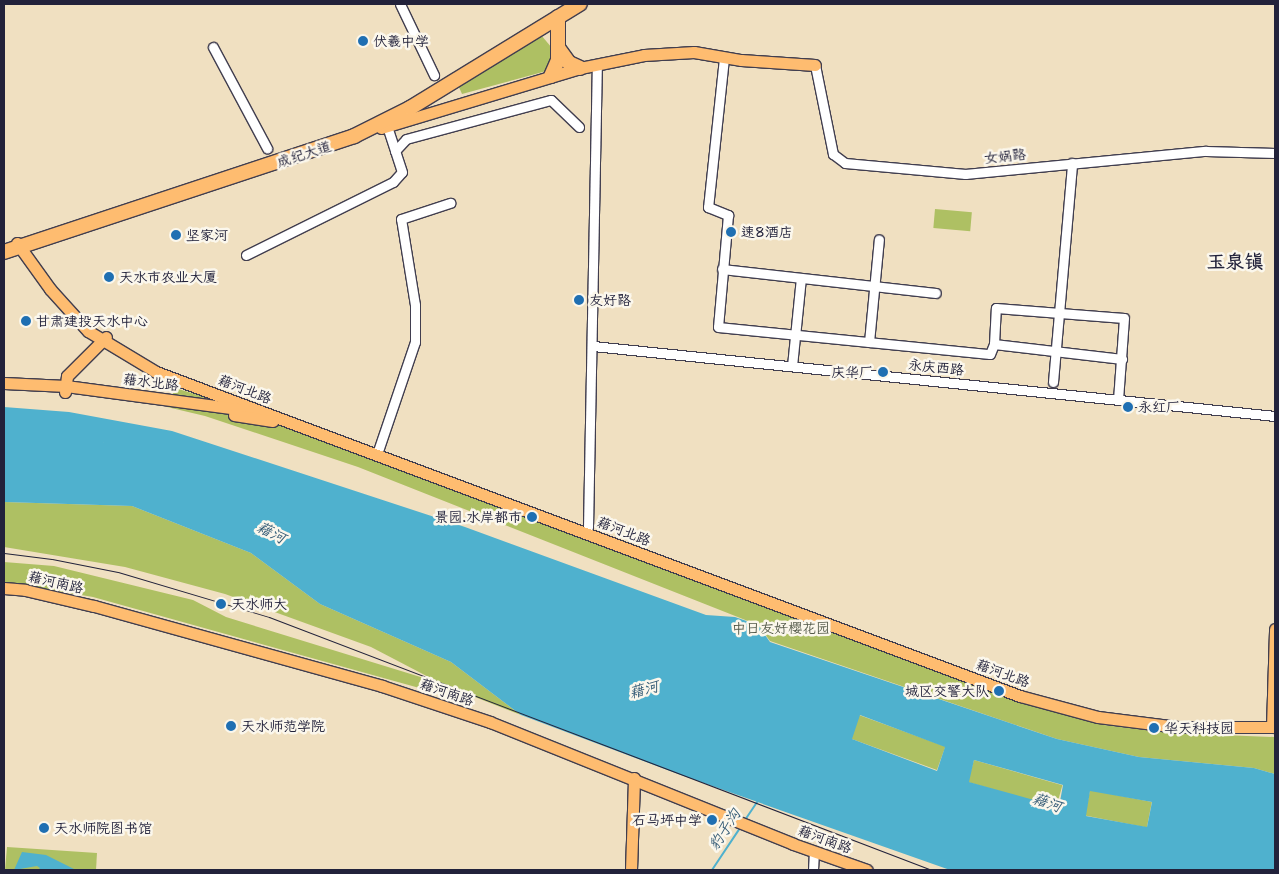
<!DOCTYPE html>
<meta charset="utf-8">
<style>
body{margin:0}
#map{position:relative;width:1279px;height:874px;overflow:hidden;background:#f0e0c1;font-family:"Shantell Sans","LXGW WenKai TC",sans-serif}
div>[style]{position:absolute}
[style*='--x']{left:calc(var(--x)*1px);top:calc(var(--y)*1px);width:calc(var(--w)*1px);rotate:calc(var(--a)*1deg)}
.green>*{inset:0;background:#aec063;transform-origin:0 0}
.water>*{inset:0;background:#4fb1ce}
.stream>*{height:2px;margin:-1px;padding:0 1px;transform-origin:1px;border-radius:1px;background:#4fb1ce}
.roads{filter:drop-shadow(1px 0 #413e4f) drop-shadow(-1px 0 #413e4f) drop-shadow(0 1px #413e4f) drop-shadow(0 -1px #413e4f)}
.minor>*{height:9px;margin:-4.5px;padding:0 4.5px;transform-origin:4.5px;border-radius:4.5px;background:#fff}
.major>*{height:11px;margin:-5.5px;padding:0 5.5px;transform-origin:5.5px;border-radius:5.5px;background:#febc70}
.highway>*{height:14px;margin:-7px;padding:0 7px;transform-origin:7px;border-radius:7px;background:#febc70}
.tram>*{height:1px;margin:-0.5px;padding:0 0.5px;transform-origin:0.5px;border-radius:0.5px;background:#22223b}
.dots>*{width:14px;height:14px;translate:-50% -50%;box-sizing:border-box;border:2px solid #fbf7ec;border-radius:50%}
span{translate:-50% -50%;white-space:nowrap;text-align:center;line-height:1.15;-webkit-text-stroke:5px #fbf7ec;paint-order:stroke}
.poi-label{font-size:14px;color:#22223b}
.left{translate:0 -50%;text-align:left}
.right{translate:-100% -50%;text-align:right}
.street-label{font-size:14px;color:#22223b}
.park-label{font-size:14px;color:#535949}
.water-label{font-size:15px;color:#345b76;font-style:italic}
.district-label{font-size:19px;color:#22223b;font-weight:700}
.frame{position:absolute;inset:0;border:5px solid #22223b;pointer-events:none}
</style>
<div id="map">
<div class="green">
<div style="clip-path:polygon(541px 35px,552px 48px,550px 70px,462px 94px,458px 85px)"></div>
<div style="left:935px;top:209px;width:37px;height:19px;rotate:5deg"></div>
<div style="clip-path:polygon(175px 388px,252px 411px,1037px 706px,1104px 725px,1170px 733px,1275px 737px,1275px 774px,1254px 768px,1139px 757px,1057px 739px,770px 641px,758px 625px,358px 467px,205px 416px,167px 407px)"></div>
<div style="clip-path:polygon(4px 502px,132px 506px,251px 553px,320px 604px,451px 662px,521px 715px,444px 685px,441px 694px,93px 597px,4px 582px,4px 562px,54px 566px,193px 600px,226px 617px,440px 683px,371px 647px,225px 594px,125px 567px,4px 547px)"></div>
<div style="left:859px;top:715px;width:92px;height:25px;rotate:20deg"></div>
<div style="left:974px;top:760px;width:92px;height:23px;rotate:16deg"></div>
<div style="left:1090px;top:790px;width:63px;height:26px;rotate:11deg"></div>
<div style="clip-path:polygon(7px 847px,97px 853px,96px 870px,5px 870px)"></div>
</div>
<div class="water">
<div style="clip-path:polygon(evenodd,4px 407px,69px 412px,172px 431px,465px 527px,706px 615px,735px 617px,758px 625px,770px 642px,1057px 739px,1139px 757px,1254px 768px,1275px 774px,1275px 870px,950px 870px,678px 774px,521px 715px,451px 662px,320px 604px,251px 553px,132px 506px,4px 502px,4px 407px,860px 715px,945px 747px,937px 771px,852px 739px,860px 715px,4px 407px,974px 760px,1063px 785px,1059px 807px,969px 782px,974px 760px,4px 407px,1090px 791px,1152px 802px,1147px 827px,1086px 816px,1090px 791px)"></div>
<div style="clip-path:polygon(22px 852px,46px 855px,76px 870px,38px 870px,40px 868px,37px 866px,14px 870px)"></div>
</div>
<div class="stream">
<div style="--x:745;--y:820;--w:22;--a:-56"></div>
<div style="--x:712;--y:870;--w:50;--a:-56.3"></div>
</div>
<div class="roads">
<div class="minor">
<div style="--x:400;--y:4;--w:79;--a:64.4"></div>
<div style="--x:213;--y:47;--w:115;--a:61.9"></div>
<div style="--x:724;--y:58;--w:150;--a:96.1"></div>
<div style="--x:708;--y:207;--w:22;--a:22"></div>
<div style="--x:728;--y:215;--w:112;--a:95.1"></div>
<div style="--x:718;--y:327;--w:273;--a:5.7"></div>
<div style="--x:990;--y:354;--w:11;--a:-68"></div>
<div style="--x:994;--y:344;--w:129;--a:6.7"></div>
<div style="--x:815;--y:65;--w:91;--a:78.6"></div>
<div style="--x:833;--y:154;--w:15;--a:37"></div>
<div style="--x:845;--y:163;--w:121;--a:5.2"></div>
<div style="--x:965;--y:174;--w:242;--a:-5.5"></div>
<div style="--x:1206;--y:151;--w:69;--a:1.7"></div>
<div style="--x:395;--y:151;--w:16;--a:-47"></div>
<div style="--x:406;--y:139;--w:150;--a:-15.1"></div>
<div style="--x:551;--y:100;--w:39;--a:44"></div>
<div style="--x:246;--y:255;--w:164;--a:-26.4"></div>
<div style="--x:393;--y:182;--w:13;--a:-48"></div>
<div style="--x:402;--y:172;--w:48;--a:-108.1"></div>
<div style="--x:722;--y:269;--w:215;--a:6.4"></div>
<div style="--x:869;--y:342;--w:103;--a:-84.5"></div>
<div style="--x:994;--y:344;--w:36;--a:-87"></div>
<div style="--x:996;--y:308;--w:128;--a:4.5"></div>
<div style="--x:1124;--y:318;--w:81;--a:94.2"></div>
<div style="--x:593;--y:346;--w:686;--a:5.86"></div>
<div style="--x:792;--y:366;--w:88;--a:-84.2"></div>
<div style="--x:1053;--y:382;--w:220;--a:-85"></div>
<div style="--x:377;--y:454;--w:118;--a:-71.3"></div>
<div style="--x:415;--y:342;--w:37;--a:-90"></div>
<div style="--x:415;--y:305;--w:87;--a:-99.2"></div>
<div style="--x:401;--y:219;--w:52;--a:-18.1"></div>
<div style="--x:588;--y:527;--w:463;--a:-88.9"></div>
<div style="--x:813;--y:870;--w:18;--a:-87"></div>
</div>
<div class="major">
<div style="--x:381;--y:128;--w:208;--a:-16.8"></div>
<div style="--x:580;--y:68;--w:65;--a:-11.5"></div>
<div style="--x:644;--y:55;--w:50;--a:-3.4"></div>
<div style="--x:694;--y:52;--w:48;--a:9.7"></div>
<div style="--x:741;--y:60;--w:74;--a:3.9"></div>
<div style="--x:17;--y:243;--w:57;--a:54.3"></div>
<div style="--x:50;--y:289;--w:57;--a:47.9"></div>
<div style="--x:88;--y:331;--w:79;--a:31.1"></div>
<div style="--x:156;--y:372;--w:923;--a:20.56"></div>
<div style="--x:1020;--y:696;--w:81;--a:15.1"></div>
<div style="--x:1098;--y:717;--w:80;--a:7.2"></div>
<div style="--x:1177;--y:727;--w:98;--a:0"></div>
<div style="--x:4;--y:383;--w:62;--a:2.8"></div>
<div style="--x:66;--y:386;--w:181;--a:7.6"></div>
<div style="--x:65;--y:392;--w:16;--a:-83"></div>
<div style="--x:67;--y:376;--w:55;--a:-45"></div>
<div style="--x:234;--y:415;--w:39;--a:9"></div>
<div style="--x:4;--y:588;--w:21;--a:5"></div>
<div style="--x:25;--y:590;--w:71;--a:13.1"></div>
<div style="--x:94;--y:606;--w:299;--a:15.5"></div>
<div style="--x:382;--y:686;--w:114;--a:18.4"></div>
<div style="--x:490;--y:722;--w:327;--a:21.9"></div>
<div style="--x:793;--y:844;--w:78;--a:19.4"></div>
<div style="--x:1272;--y:727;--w:98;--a:-88.2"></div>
<div style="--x:631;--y:870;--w:92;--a:-88.1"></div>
</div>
<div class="highway">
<div style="--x:559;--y:49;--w:17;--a:54"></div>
<div style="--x:569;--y:63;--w:12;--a:24"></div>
<div style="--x:551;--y:76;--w:17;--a:-66"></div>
<div style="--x:558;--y:60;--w:43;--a:-90"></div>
<div style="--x:4;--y:252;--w:369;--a:-18.3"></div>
<div style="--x:354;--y:136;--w:63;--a:-26.6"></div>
<div style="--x:410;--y:108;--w:199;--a:-31.5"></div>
</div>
</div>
<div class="tram">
<div style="--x:4;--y:553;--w:48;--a:7.1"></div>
<div style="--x:52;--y:559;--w:67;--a:11.1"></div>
<div style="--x:118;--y:572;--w:158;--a:16.6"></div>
<div style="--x:269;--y:617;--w:710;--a:20.89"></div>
</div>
<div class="dots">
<div style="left:363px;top:41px;background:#1f6fb2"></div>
<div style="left:731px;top:232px;background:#1f6fb2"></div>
<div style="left:176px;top:235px;background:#1f6fb2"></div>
<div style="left:109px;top:277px;background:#1f6fb2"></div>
<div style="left:579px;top:300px;background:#1f6fb2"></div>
<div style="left:26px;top:321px;background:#1f6fb2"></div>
<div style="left:883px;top:372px;background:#1f6fb2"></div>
<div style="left:1128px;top:407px;background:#1f6fb2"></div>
<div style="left:532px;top:517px;background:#1f6fb2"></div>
<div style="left:221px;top:604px;background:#1f6fb2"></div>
<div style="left:999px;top:691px;background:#1f6fb2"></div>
<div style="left:231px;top:726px;background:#1f6fb2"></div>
<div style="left:1154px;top:728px;background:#1f6fb2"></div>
<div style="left:712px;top:820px;background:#1f6fb2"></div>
<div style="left:44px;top:828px;background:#1f6fb2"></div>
</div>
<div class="poi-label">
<span class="left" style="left:373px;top:41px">伏羲中学</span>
<span class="left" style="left:741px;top:232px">速8酒店</span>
<span class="left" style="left:186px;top:235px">坚家河</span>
<span class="left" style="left:119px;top:277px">天水市农业大厦</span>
<span class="left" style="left:589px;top:300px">友好路</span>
<span class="left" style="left:36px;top:321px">甘肃建投天水中心</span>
<span class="right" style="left:873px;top:372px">庆华厂</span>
<span class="left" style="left:1138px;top:407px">永红厂</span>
<span class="right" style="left:522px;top:517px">景园.水岸都市</span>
<span class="left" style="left:231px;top:604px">天水师大</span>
<span class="right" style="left:989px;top:691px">城区交警大队</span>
<span class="left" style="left:241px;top:726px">天水师范学院</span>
<span class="left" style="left:1164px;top:728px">华天科技园</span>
<span class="right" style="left:702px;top:820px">石马坪中学</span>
<span class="left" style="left:54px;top:828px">天水师院图书馆</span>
</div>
<div class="street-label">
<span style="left:304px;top:154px;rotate:-18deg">成纪大道</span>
<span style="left:1005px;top:156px;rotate:-6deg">女娲路</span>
<span style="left:936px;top:367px;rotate:6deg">永庆西路</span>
<span style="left:151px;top:382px;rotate:7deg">藉水北路</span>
<span style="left:245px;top:389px;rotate:21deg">藉河北路</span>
<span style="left:624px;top:531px;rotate:21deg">藉河北路</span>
<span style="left:56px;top:582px;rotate:13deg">藉河南路</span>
<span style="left:1003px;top:673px;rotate:20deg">藉河北路</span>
<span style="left:447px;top:692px;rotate:19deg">藉河南路</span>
<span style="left:825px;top:839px;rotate:20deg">藉河南路</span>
</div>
<div class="park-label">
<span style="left:781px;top:628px">中日友好樱花园</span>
</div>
<div class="water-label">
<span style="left:271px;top:533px;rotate:27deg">藉河</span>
<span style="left:644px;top:690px;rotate:-14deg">藉河</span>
<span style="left:1047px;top:803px;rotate:19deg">藉河</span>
<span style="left:725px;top:830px;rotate:-57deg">豹子沟</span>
</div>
<div class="district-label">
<span style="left:1235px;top:262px">玉泉镇</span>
</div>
<div class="frame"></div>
</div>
